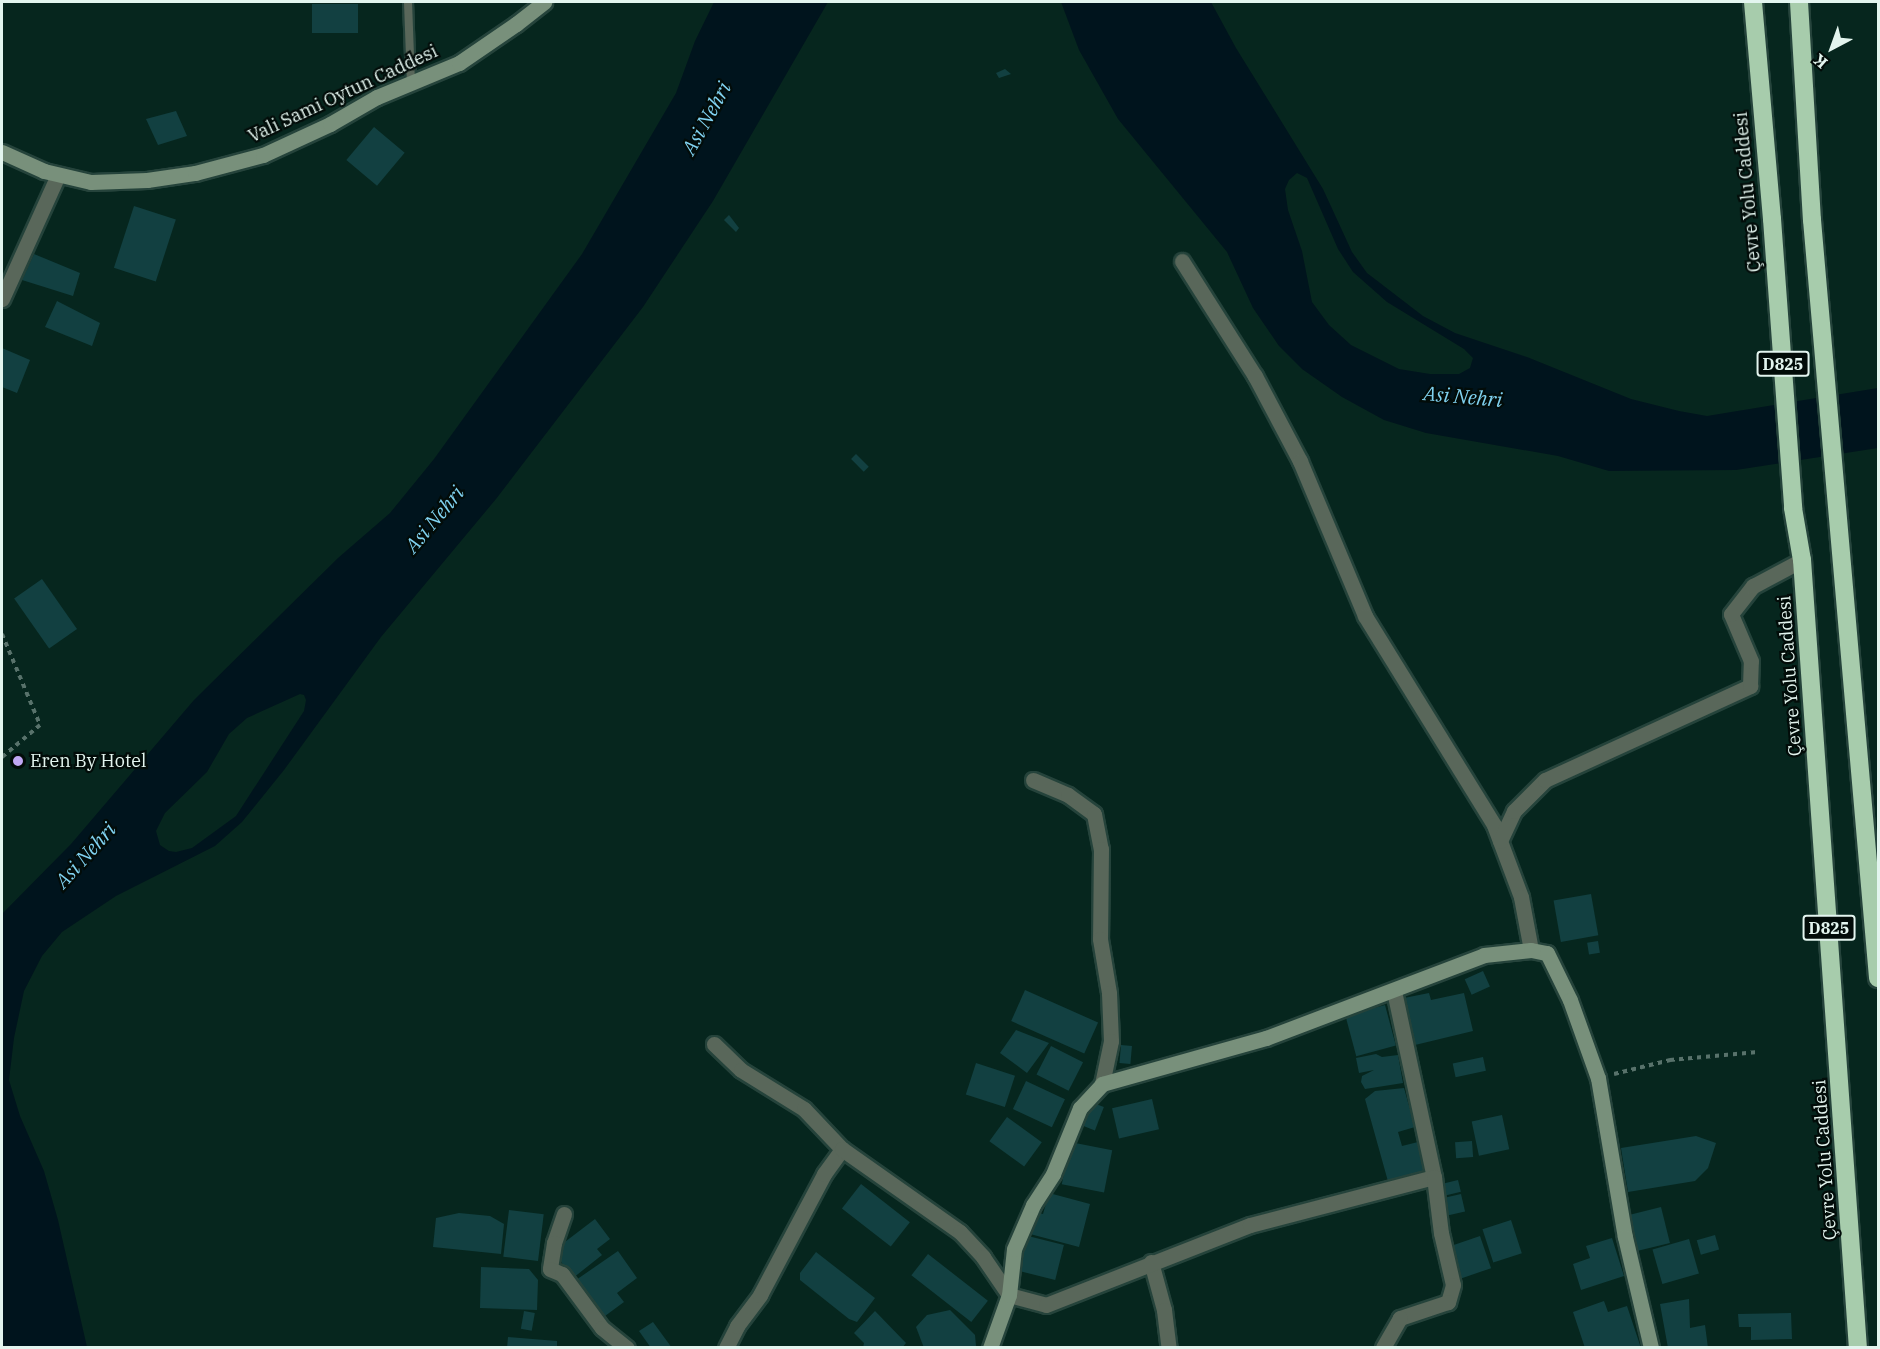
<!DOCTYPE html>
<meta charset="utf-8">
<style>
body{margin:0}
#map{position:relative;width:1880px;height:1349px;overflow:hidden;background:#06261e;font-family:"IBM Plex Serif",serif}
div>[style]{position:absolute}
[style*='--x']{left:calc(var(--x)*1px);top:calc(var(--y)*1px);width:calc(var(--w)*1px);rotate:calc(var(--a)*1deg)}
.water>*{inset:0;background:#00141d}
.building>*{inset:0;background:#124041;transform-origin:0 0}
.path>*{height:4px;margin-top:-2px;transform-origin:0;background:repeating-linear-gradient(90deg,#58726b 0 4.5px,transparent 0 9px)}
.roads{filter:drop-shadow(2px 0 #25433b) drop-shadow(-2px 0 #25433b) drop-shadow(0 2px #25433b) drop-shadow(0 -2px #25433b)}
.lane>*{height:8px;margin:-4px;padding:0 4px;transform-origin:4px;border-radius:4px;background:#59675a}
.street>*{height:15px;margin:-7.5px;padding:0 7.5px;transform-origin:7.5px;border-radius:7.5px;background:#59675a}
.secondary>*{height:15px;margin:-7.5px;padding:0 7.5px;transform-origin:7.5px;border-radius:7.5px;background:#78907b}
.highway>*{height:18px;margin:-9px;padding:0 9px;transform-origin:9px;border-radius:9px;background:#a7ccac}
.dots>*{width:16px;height:16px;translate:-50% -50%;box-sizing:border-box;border:3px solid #020c09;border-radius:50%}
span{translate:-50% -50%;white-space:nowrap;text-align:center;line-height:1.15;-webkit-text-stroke:4.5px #020c09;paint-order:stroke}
.shield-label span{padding:2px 4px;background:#020c09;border:2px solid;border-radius:4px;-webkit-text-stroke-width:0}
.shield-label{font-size:16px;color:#e3f5ef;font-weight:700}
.street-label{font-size:18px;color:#e3f5ef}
.poi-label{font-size:18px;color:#e3f5ef}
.left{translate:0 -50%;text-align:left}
.water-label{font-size:20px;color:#80d2f0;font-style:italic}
.frame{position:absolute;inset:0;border:3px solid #e3f5ef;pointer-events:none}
.north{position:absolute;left:1802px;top:18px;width:60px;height:60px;-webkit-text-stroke:4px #020c09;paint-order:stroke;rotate:221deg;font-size:16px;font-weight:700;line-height:24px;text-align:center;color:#e3f5ef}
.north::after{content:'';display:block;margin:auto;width:21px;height:27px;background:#e3f5ef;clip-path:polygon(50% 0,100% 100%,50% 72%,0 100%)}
</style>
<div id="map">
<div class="water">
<div style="clip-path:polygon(evenodd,714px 2px,828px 2px,713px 201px,643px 307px,496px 499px,381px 637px,284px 770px,242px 822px,215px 846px,116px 896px,62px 932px,42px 956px,24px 991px,14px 1038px,9px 1080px,20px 1116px,44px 1171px,58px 1220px,87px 1347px,2px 1347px,2px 914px,71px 844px,194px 700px,338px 558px,390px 513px,434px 459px,582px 254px,676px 93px,695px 41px,714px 2px,300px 694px,304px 695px,306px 700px,304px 711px,236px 816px,192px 848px,176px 852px,169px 851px,160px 845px,156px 831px,165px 813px,207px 772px,229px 734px,247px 718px,300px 694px)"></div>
<div style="clip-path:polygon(evenodd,1061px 2px,1211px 2px,1236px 48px,1323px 189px,1352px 252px,1367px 273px,1423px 316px,1455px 333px,1527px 357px,1631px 399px,1679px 411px,1707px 416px,1878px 388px,1878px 448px,1736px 470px,1609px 471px,1558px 456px,1426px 433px,1384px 420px,1342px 397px,1302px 369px,1279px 346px,1253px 308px,1227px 252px,1118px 119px,1079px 50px,1061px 2px,1297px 173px,1307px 178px,1338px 249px,1353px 272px,1387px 302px,1464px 349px,1473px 358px,1470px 368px,1459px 374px,1430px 374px,1399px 369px,1351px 345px,1329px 325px,1312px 302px,1302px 251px,1288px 210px,1285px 189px,1289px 180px,1297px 173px)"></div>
</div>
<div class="building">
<div style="left:358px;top:4px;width:29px;height:46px;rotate:90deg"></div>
<div style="clip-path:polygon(1005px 69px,1011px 74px,999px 78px,996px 73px)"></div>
<div style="clip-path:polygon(176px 111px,187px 136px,158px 145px,146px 119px)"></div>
<div style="left:374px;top:127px;width:40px;height:43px;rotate:40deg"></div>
<div style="left:134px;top:206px;width:44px;height:65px;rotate:18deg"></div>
<div style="clip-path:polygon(729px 215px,739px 228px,736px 232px,724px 220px)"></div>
<div style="clip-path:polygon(34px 254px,80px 273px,73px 296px,22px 280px)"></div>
<div style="clip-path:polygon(57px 301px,100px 323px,92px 346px,45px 327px)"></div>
<div style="clip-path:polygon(2px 348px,30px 360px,17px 393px,2px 387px)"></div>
<div style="left:856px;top:454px;width:18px;height:7px;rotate:45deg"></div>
<div style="left:42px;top:579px;width:61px;height:34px;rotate:55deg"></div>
<div style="left:1591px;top:894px;width:42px;height:38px;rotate:80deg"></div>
<div style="left:1598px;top:941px;width:12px;height:11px;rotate:81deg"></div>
<div style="left:1483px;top:971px;width:17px;height:20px;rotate:66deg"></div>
<div style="left:1025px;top:990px;width:80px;height:34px;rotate:24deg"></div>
<div style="clip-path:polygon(1429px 993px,1431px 1000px,1464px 993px,1473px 1031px,1415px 1045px,1404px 998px)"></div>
<div style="left:1385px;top:1005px;width:42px;height:41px;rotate:75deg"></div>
<div style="clip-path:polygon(1016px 1030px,1049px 1043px,1027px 1073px,1000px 1053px)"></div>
<div style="left:1121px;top:1045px;width:11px;height:18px;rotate:5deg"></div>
<div style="left:1051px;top:1046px;width:36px;height:32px;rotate:27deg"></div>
<div style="clip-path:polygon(1376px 1054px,1382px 1057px,1398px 1055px,1403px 1083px,1365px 1089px,1361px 1082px,1362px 1076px,1374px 1070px,1359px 1073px,1356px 1058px)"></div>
<div style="left:1483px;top:1057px;width:14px;height:31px;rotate:78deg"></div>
<div style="left:976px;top:1063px;width:41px;height:33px;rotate:18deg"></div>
<div style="left:1026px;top:1081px;width:43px;height:31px;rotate:25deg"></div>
<div style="clip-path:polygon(1404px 1088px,1415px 1127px,1398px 1132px,1402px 1146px,1418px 1142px,1428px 1174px,1389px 1185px,1365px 1099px,1375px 1091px)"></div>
<div style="left:1152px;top:1099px;width:31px;height:41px;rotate:77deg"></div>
<div style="left:1088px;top:1101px;width:17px;height:25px;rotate:21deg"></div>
<div style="left:1502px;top:1115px;width:35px;height:31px;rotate:78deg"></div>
<div style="left:1007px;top:1117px;width:43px;height:30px;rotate:36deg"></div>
<div style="clip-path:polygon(1696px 1136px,1716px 1143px,1708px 1168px,1695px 1181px,1628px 1192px,1621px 1148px)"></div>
<div style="left:1472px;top:1141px;width:16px;height:17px;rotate:86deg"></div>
<div style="left:1070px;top:1142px;width:43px;height:43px;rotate:11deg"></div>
<div style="left:1458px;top:1180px;width:12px;height:18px;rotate:76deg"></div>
<div style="left:861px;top:1184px;width:62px;height:31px;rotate:38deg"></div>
<div style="clip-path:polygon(1049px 1193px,1090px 1204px,1079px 1247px,1030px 1234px,1036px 1212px,1043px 1214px)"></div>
<div style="left:1461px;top:1194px;width:18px;height:18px;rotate:77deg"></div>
<div style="left:1661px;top:1207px;width:37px;height:35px;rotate:76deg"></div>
<div style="left:509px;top:1210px;width:35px;height:47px;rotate:7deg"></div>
<div style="clip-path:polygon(459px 1213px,490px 1216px,504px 1224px,501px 1254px,433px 1247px,436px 1218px)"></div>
<div style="clip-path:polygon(595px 1219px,610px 1239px,597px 1249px,602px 1255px,573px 1278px,553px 1251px)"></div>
<div style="left:1511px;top:1220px;width:35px;height:30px;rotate:72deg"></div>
<div style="left:1715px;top:1235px;width:15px;height:19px;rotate:74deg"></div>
<div style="left:1028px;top:1236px;width:37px;height:36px;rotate:14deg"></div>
<div style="left:1480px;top:1236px;width:34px;height:34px;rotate:71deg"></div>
<div style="clip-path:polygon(1612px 1238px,1624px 1276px,1581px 1290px,1573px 1264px,1590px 1258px,1586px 1246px)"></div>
<div style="left:1689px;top:1239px;width:36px;height:38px;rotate:74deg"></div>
<div style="clip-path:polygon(618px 1251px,637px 1278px,617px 1293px,624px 1302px,605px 1316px,600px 1309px,597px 1311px,576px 1280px)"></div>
<div style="clip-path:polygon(816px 1252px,875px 1298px,857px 1322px,849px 1319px,800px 1280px,800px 1273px)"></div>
<div style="left:928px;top:1254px;width:76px;height:27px;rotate:38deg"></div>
<div style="clip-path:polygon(481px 1267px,529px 1269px,538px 1280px,537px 1310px,480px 1308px)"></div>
<div style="clip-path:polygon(1689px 1299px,1690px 1328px,1705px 1325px,1708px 1348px,1668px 1348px,1660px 1304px)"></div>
<div style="clip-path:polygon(1604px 1301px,1608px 1312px,1627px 1306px,1641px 1348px,1585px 1348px,1573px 1312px)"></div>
<div style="clip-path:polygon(950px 1310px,975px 1335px,976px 1346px,924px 1348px,916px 1327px,927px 1315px)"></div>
<div style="left:524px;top:1311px;width:11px;height:18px;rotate:10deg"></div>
<div style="clip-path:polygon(875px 1311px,906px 1343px,902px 1348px,863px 1348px,864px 1343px,854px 1333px)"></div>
<div style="clip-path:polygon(1791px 1313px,1792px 1339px,1751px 1340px,1751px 1327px,1739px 1327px,1738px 1314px)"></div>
<div style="clip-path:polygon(653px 1322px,672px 1348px,651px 1348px,639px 1331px)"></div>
<div style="clip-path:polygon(508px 1337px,557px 1341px,557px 1348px,507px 1348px)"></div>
</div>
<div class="path">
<div style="--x:2;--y:634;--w:99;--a:67.3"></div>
<div style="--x:40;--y:725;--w:50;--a:139.9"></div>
<div style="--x:1614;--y:1074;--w:58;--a:-14"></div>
<div style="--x:1670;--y:1060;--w:88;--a:-5.2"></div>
</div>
<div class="roads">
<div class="lane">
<div style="--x:408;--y:2;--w:82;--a:87.9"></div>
</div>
<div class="street">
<div style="--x:1182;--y:261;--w:136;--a:57.6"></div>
<div style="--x:1255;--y:376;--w:96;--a:62.1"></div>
<div style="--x:1300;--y:461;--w:168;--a:67.2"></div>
<div style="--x:1365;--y:616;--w:246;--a:58.3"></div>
<div style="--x:1494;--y:825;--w:77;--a:69.4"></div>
<div style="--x:1521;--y:897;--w:54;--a:79.3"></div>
<div style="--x:2;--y:299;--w:136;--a:-65.7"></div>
<div style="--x:1033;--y:780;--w:38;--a:23"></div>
<div style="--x:1068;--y:795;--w:32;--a:36"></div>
<div style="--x:1094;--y:814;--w:36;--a:79"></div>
<div style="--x:1101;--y:849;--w:90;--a:90.6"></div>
<div style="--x:1100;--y:939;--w:55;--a:80.5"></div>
<div style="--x:1109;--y:993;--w:48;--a:87.6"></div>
<div style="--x:1111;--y:1041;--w:44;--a:101.8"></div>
<div style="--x:1500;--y:841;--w:33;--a:-65"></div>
<div style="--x:1514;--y:811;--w:44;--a:-45"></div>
<div style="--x:1545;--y:780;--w:226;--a:-24.6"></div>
<div style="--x:1750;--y:686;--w:25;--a:-88"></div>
<div style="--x:1751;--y:661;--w:51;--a:-113.1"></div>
<div style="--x:1731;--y:614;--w:36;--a:-52"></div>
<div style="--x:1753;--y:586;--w:55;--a:-28"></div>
<div style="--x:1394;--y:991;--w:190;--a:77.9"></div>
<div style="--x:714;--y:1044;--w:37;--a:44"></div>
<div style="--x:741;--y:1070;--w:74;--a:31.8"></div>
<div style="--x:804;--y:1109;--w:55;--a:46.5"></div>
<div style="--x:564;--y:1214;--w:31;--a:109"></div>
<div style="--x:554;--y:1243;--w:26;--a:99"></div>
<div style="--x:550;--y:1269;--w:13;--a:23"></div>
<div style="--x:562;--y:1274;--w:67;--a:53.5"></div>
<div style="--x:602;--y:1328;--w:32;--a:39"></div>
<div style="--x:1151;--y:1262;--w:50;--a:74.8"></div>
<div style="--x:1164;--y:1310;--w:38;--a:83"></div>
<div style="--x:726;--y:1348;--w:25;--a:-63"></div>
<div style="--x:737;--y:1326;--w:39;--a:-53"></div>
<div style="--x:760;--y:1295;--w:137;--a:-62.1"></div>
<div style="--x:824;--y:1174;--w:31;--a:-54"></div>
<div style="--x:842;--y:1149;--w:144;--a:35.1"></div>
<div style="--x:960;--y:1232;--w:34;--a:47"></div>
<div style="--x:983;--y:1257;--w:46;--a:55.6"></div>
<div style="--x:1009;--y:1295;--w:38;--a:15"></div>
<div style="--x:1046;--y:1305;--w:219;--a:-21.4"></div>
<div style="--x:1250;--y:1225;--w:190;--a:-14.6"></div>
<div style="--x:1434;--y:1177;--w:56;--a:82.9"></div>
<div style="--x:1441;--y:1233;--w:53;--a:77"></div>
<div style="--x:1453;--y:1285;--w:18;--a:106"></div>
<div style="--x:1448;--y:1302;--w:51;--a:161.6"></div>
<div style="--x:1400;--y:1318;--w:34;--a:120"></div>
</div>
<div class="secondary">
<div style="--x:2;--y:152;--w:46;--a:24.3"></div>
<div style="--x:44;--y:171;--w:48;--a:13.2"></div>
<div style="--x:91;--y:182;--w:56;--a:-2"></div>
<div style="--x:147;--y:180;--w:49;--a:-8.3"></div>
<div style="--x:195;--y:173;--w:70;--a:-14.8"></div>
<div style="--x:263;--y:155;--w:74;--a:-24.8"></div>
<div style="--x:330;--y:124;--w:54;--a:-29.9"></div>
<div style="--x:377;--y:97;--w:89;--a:-22.5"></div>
<div style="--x:459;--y:63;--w:69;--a:-34.4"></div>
<div style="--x:516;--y:24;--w:36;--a:-38"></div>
<div style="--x:990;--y:1348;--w:56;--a:-70.3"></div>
<div style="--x:1009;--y:1295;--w:46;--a:-83.8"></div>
<div style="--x:1014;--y:1249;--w:48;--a:-66.6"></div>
<div style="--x:1033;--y:1205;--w:37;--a:-57"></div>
<div style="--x:1053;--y:1174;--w:71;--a:-67.8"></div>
<div style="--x:1080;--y:1108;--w:33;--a:-47"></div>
<div style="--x:1102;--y:1084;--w:170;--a:-15.7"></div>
<div style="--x:1266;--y:1038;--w:233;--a:-20.8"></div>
<div style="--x:1484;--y:955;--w:47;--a:-6.1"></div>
<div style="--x:1531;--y:950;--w:16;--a:11"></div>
<div style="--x:1547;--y:953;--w:52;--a:63.9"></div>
<div style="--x:1570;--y:1000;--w:83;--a:70.3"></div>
<div style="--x:1598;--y:1078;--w:161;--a:80.4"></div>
<div style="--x:1625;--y:1237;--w:114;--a:76.8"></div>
</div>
<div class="highway">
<div style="--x:1753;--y:2;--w:218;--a:85"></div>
<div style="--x:1772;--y:219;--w:290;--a:85.8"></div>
<div style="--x:1793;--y:508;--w:53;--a:80.2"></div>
<div style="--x:1802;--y:560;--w:790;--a:85.94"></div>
<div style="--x:1799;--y:2;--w:218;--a:86.6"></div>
<div style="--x:1812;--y:220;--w:761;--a:85.02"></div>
</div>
</div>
<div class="dots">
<div style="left:18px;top:761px;background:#c0a8f4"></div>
</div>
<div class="shield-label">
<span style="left:1783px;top:364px">D825</span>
<span style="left:1829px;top:928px">D825</span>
</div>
<div class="street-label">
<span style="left:343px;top:94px;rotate:-25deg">Vali Sami Oytun Caddesi</span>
<span style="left:1748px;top:192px;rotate:-95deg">Çevre Yolu Caddesi</span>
<span style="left:1790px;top:676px;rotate:-94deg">Çevre Yolu Caddesi</span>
<span style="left:1825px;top:1160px;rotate:-94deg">Çevre Yolu Caddesi</span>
</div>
<div class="poi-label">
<span class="left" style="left:30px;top:761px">Eren By Hotel</span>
</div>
<div class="water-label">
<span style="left:706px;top:118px;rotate:-61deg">Asi Nehri</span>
<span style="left:1463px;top:396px;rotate:5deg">Asi Nehri</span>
<span style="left:434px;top:519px;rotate:-50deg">Asi Nehri</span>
<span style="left:85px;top:855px;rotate:-48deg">Asi Nehri</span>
</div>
<div class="frame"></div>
<div class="north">K</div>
</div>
